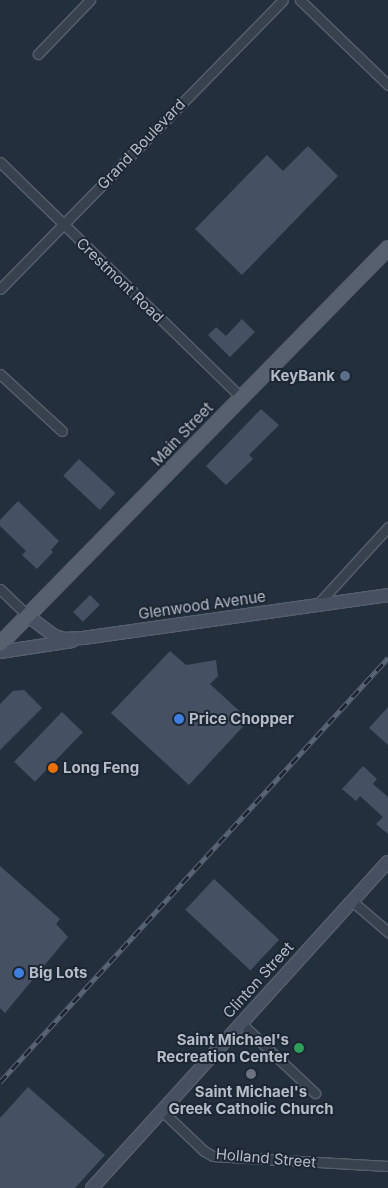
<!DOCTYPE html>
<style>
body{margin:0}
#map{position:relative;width:388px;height:1188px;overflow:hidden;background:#242f3e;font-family:Inter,sans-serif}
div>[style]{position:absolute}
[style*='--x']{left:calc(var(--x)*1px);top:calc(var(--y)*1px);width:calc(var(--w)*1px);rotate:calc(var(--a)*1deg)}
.building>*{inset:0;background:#455162;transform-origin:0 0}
.roads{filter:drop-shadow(1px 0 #565f6c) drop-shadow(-1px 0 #565f6c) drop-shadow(0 1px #565f6c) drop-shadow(0 -1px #565f6c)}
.street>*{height:9px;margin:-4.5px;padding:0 4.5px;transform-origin:4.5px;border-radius:4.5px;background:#38414e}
.secondary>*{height:12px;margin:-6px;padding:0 6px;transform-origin:6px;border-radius:6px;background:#465061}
.primary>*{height:14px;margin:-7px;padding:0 7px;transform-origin:7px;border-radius:7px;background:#56606e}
.rail>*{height:5px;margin-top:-2.5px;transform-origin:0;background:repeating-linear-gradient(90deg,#1d2633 0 9px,#5a6575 0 18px);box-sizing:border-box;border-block:1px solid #5a6575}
.dots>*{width:14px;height:14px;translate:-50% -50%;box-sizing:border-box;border:2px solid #1d2633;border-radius:50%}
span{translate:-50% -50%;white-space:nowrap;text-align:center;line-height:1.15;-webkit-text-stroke:4px #1d2633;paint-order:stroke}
.street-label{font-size:15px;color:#b4bcc9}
.poi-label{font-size:15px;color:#b4bcc9;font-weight:700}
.right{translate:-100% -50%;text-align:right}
.left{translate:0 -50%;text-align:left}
</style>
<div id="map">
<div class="building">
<div style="clip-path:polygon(308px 146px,338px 176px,242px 275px,195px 229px,267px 155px,283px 171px)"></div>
<div style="clip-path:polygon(242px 319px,255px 332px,230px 357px,208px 335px,216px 327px,226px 336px)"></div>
<div style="clip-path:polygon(261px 409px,279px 425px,249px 455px,253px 459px,226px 485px,206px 466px)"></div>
<div style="left:79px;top:459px;width:50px;height:23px;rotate:43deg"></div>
<div style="clip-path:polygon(18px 501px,59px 541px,51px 550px,53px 552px,37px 569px,22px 555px,26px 551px,0 526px,0 520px)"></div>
<div style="left:90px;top:595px;width:14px;height:24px;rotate:45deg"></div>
<div style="clip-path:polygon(170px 651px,186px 665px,216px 660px,218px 676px,210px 684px,249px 720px,189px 785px,111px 713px)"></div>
<div style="clip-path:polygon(24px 690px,42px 708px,0 750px,0 704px,13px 691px)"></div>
<div style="clip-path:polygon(388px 707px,388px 745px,369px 728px)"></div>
<div style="left:62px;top:712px;width:29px;height:69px;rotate:44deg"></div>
<div style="clip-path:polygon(363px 766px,377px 779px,373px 784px,388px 797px,388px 834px,376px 824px,383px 817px,360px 796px,356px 801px,342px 789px)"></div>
<div style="clip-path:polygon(0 866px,60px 919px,56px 924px,68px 937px,5px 1013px,0 1008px)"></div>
<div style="left:214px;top:879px;width:89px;height:42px;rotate:43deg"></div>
<div style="clip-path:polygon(28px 1087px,105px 1155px,75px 1188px,0 1188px,0 1118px)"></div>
</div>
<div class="roads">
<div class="street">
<div style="--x:300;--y:0;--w:122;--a:44"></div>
<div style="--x:38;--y:54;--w:75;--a:-46.1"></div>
<div style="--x:0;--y:162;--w:337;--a:44.3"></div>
<div style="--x:0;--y:289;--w:404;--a:-45.6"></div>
<div style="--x:0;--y:374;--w:84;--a:42.6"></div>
<div style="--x:0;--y:589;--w:39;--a:44"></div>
<div style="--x:318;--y:604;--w:104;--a:-47.7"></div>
<div style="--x:352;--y:901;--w:48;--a:40.7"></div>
<div style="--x:241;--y:1023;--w:102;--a:43.4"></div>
<div style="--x:161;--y:1110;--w:59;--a:43.6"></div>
<div style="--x:204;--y:1151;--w:10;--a:29"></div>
<div style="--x:213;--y:1156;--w:175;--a:3.3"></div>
</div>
<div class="secondary">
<div style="--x:28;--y:616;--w:34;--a:37"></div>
<div style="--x:55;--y:636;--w:9;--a:18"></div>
<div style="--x:64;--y:639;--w:19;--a:-3"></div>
<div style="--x:83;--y:638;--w:308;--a:-8"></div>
<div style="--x:0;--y:652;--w:73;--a:-8.7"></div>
<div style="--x:92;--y:1188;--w:440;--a:-47.8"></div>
</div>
<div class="primary">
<div style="--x:0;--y:644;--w:554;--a:-45.58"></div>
</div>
</div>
<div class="rail">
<div style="--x:0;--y:1082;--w:575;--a:-47.54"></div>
</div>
<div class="dots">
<div style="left:345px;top:376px;background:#5c6f8a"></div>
<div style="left:179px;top:719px;background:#3f7fe0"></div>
<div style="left:53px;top:768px;background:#e8710a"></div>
<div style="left:19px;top:973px;background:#3f7fe0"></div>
<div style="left:299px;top:1048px;background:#2e9e5b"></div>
<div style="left:251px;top:1074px;background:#6b7280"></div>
</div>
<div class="street-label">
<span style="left:141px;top:144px;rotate:-46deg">Grand Boulevard</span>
<span style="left:120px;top:280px;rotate:44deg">Crestmont Road</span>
<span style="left:182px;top:434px;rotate:-46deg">Main Street</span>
<span style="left:202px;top:605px;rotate:-8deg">Glenwood Avenue</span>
<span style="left:258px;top:980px;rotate:-48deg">Clinton Street</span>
<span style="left:266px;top:1158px;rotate:5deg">Holland Street</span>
</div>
<div class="poi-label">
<span class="right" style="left:335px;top:376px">KeyBank</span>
<span class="left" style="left:189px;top:719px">Price Chopper</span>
<span class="left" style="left:63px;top:768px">Long Feng</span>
<span class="left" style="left:29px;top:973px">Big Lots</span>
<span class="right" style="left:289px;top:1048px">Saint Michael's<br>Recreation Center</span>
<span style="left:251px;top:1100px">Saint Michael's<br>Greek Catholic Church</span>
</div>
</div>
